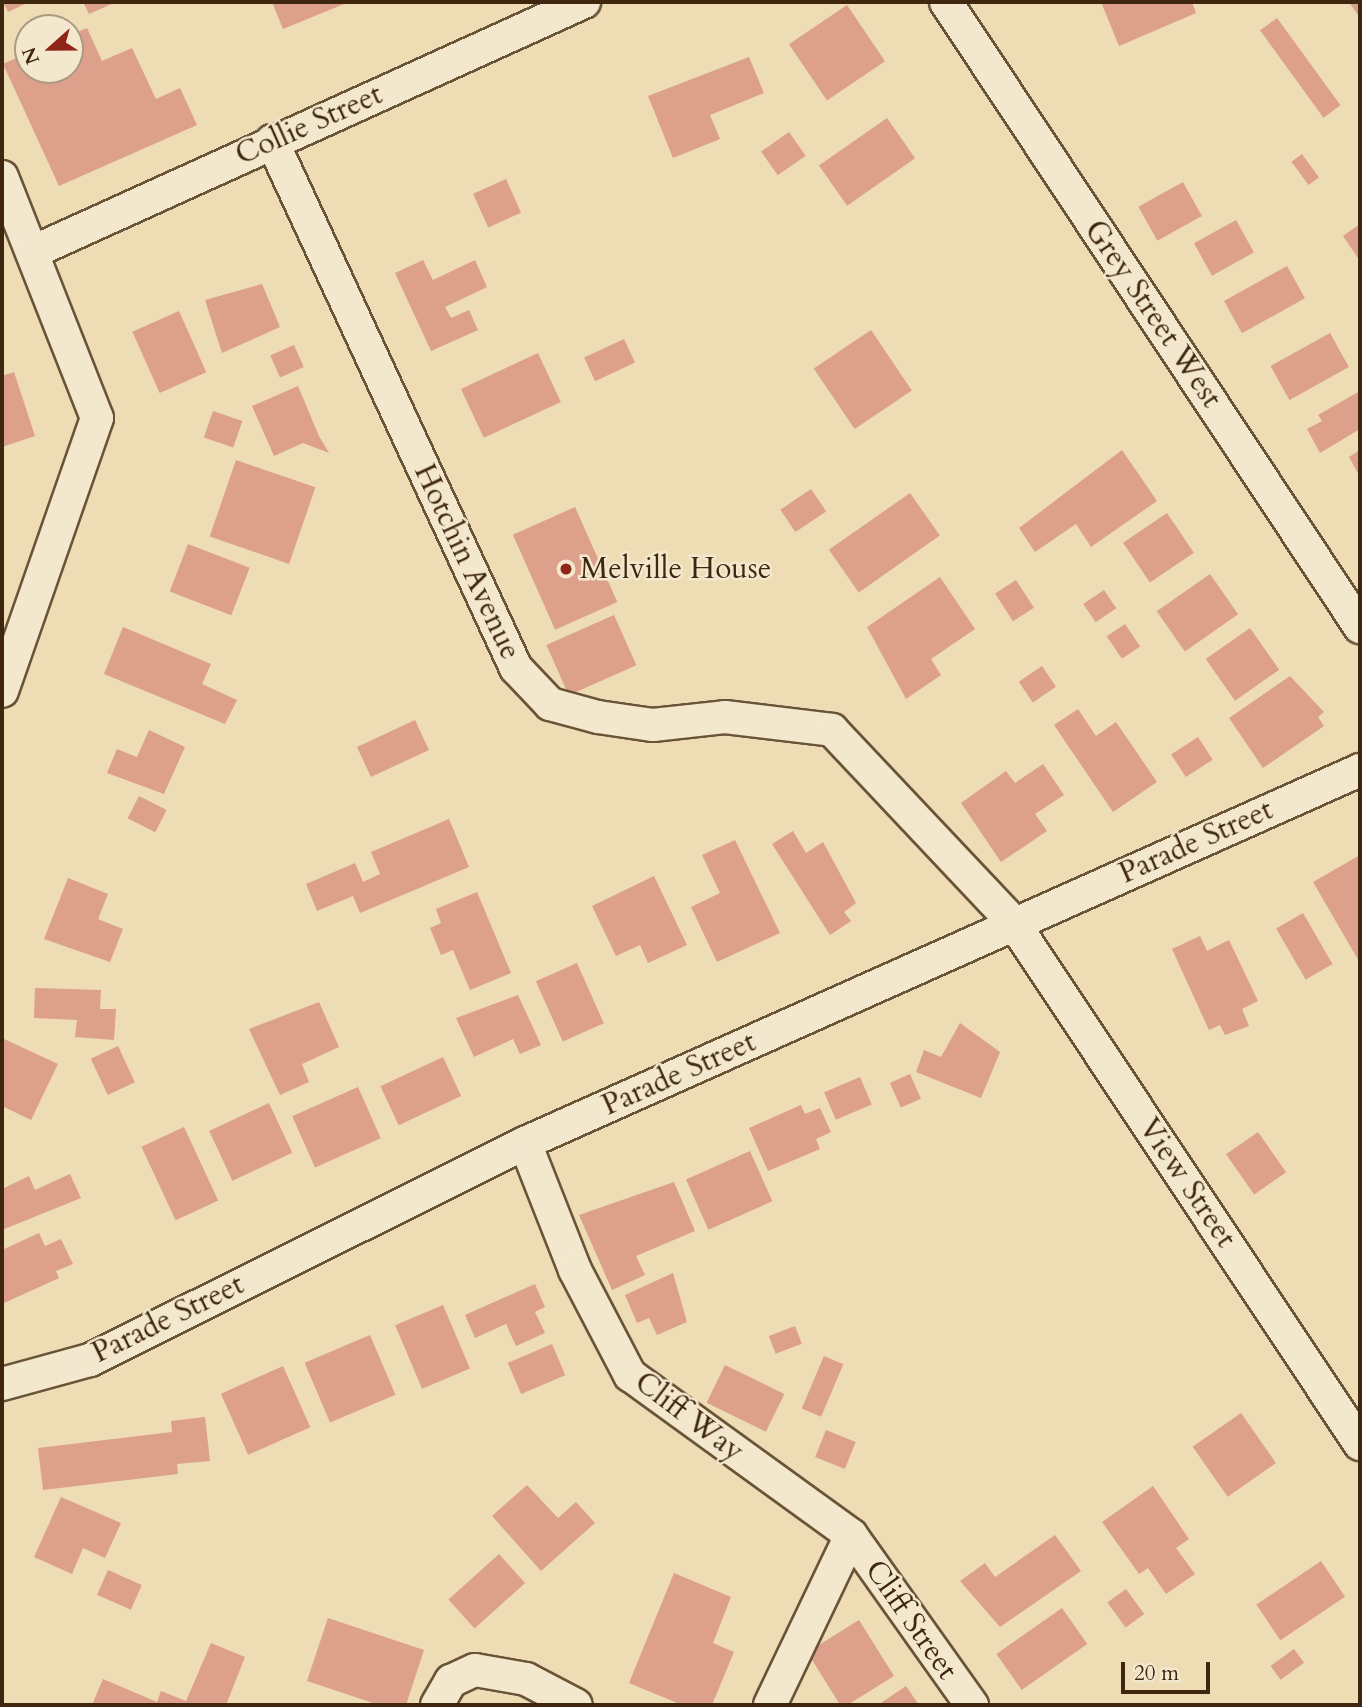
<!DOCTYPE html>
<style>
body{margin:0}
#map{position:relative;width:1362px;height:1707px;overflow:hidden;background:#eddcb4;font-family:Cardo,serif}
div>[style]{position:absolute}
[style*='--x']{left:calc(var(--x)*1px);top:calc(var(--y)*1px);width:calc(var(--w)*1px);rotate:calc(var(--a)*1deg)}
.building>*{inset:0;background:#dda08b;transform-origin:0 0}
.roads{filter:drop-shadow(2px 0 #6a5438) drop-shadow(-2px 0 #6a5438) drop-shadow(0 2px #6a5438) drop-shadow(0 -2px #6a5438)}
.minor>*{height:32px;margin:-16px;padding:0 16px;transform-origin:16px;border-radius:16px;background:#f3e8ce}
.dots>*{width:19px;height:19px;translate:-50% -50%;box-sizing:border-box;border:4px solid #f3e8ce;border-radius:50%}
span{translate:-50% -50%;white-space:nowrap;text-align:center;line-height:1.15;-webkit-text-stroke:5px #f3e8ce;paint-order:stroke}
.street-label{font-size:30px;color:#3f260f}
.poi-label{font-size:30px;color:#3f260f}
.left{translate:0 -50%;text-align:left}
.frame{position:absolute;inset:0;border:4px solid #3f260f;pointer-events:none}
.north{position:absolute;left:14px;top:14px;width:70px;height:70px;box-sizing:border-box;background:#f3e8ce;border:2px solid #ab9a82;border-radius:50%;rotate:249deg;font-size:19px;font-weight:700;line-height:28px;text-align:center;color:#3f260f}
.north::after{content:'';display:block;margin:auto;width:24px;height:32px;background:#8f2418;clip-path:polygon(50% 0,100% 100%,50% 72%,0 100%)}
.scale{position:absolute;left:1121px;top:1662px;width:89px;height:32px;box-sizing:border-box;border:4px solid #3f260f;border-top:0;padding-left:9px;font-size:21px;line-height:24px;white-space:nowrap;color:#3f260f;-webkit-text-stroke:5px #f3e8ce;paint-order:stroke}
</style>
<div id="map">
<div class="building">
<div style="clip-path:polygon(3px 2px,29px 2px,8px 12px)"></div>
<div style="clip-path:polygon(83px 2px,116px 2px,89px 14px)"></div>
<div style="clip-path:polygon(272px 2px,349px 2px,283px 29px)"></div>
<div style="clip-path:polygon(1101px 2px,1192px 2px,1196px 13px,1119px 46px)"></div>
<div style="clip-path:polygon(1349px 2px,1360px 2px,1360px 18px)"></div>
<div style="left:847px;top:5px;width:68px;height:70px;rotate:56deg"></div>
<div style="left:1277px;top:18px;width:108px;height:21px;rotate:54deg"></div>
<div style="clip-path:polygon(87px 28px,102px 61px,132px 48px,156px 99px,180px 88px,197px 125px,59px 186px,3px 64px,28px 53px,28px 70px,70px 70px,70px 35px)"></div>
<div style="clip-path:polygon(749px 57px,764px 93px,710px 115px,720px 139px,673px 158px,648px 96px)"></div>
<div style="left:887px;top:118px;width:49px;height:83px;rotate:55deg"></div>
<div style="left:789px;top:132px;width:29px;height:34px;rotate:55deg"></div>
<div style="left:1302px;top:154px;width:29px;height:13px;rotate:54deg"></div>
<div style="left:506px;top:179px;width:37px;height:36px;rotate:66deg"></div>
<div style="left:1183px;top:182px;width:39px;height:51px;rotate:61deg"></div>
<div style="left:1236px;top:220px;width:37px;height:48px;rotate:61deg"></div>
<div style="clip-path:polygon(1360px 224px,1360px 261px,1343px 236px)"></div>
<div style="clip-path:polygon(423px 260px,433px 280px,475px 260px,487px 287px,445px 307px,451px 318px,469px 310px,478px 330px,431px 351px,395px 273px)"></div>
<div style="left:1287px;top:266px;width:37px;height:72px;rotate:61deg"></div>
<div style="clip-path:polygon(262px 284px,280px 327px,222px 353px,205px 300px)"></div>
<div style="left:179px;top:311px;width:67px;height:51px;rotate:66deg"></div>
<div style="left:871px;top:330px;width:73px;height:69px;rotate:56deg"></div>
<div style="left:1330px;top:333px;width:39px;height:68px;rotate:61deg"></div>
<div style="left:624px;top:339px;width:26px;height:44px;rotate:65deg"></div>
<div style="left:294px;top:345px;width:24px;height:26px;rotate:66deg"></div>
<div style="left:538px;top:353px;width:54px;height:85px;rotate:65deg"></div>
<div style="clip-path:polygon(14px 372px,35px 436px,2px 447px,2px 376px)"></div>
<div style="clip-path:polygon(298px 386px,319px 436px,329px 453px,303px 443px,274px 456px,252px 406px)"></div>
<div style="clip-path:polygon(1360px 391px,1360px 429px,1320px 453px,1307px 429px,1322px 421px,1318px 415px)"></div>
<div style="left:213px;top:411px;width:31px;height:28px;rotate:19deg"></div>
<div style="clip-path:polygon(1122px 450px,1157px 501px,1091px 547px,1076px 524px,1035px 552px,1019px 528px)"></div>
<div style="clip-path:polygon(1360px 450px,1360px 477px,1349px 457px)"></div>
<div style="left:236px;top:460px;width:84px;height:81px;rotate:19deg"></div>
<div style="left:811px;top:489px;width:27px;height:37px;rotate:56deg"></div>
<div style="left:910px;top:493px;width:52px;height:99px;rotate:55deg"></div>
<div style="left:575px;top:507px;width:104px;height:68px;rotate:66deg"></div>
<div style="left:1167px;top:513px;width:48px;height:53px;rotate:56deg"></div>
<div style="left:188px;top:544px;width:66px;height:51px;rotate:21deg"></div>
<div style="left:1210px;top:574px;width:49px;height:65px;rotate:55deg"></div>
<div style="clip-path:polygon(940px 577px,975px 629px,931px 659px,941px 675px,906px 699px,867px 627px)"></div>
<div style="left:1016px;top:580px;width:33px;height:25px;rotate:57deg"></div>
<div style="left:1104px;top:590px;width:22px;height:25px;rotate:56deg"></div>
<div style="left:614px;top:615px;width:55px;height:74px;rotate:66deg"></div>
<div style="left:1125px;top:624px;width:27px;height:22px;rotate:56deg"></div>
<div style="clip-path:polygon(123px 627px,211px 664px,202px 684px,237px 700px,225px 724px,104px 674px)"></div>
<div style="left:1250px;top:628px;width:51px;height:54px;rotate:55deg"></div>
<div style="left:1042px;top:666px;width:25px;height:28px;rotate:56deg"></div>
<div style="clip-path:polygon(1290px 676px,1324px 712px,1318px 717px,1324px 726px,1263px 768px,1229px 718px)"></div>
<div style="clip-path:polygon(1078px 709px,1096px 736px,1116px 722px,1157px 782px,1113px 812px,1054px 725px)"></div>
<div style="left:415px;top:720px;width:33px;height:64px;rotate:65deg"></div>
<div style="clip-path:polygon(149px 730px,185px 747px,164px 794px,107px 773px,117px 749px,137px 757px)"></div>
<div style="left:1198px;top:737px;width:27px;height:32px;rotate:57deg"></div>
<div style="clip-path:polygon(1043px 764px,1064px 795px,1035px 814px,1047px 831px,1001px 862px,961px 803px,1006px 771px,1015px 783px)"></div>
<div style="left:139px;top:796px;width:31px;height:25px;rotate:27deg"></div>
<div style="clip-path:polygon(449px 819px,469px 867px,360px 913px,353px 896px,317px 911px,306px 884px,355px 863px,363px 882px,380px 874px,371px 852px)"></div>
<div style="clip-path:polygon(793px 831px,806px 853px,823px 842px,856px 903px,844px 912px,851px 921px,830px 935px,772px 844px)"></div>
<div style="clip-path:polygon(735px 840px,780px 933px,717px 962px,691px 907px,720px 893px,702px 855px)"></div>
<div style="clip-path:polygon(1360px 855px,1360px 963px,1313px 882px)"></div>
<div style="clip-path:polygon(654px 876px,687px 945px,648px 963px,640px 945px,616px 956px,592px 906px)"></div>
<div style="clip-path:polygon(68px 878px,108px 894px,98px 919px,123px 929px,110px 962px,44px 939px)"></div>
<div style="clip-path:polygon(477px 892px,511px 973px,470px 990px,453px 950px,441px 955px,430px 928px,441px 923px,436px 909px)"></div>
<div style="left:1303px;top:913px;width:59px;height:31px;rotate:60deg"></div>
<div style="clip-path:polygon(1200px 936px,1207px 951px,1229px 940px,1258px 1001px,1242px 1009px,1249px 1026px,1225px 1035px,1220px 1025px,1209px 1030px,1172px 949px)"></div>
<div style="left:577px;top:963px;width:66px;height:45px;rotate:66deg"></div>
<div style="clip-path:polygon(35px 988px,101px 990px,100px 1009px,116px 1009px,114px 1040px,75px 1037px,77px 1020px,34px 1018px)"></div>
<div style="clip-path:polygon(518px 995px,541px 1045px,520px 1054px,513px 1039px,474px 1057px,456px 1018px)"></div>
<div style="clip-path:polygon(319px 1002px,339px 1047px,302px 1064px,309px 1082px,280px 1095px,249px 1029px)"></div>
<div style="clip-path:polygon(960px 1023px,1000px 1052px,981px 1098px,916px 1072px,924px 1050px,941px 1057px)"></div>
<div style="clip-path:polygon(2px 1038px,58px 1064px,31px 1120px,2px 1106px)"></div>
<div style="left:118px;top:1046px;width:40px;height:30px;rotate:65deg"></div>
<div style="left:443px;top:1057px;width:43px;height:69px;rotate:65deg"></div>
<div style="left:910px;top:1074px;width:27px;height:22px;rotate:66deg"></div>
<div style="left:860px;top:1077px;width:30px;height:39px;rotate:67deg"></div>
<div style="left:358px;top:1087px;width:56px;height:72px;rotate:66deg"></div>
<div style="left:269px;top:1103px;width:55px;height:66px;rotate:65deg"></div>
<div style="clip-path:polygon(801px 1105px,805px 1114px,820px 1108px,831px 1132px,816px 1139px,820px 1149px,768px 1171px,749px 1128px)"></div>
<div style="left:184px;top:1127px;width:81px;height:47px;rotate:65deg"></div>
<div style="left:1258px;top:1132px;width:49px;height:39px;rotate:55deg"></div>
<div style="left:750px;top:1151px;width:55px;height:70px;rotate:66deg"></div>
<div style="clip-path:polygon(70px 1174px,81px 1198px,2px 1230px,2px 1189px,29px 1176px,35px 1190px)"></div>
<div style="clip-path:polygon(674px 1182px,695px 1231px,636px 1256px,645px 1275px,612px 1290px,579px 1215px)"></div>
<div style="clip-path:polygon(39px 1233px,45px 1246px,61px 1239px,73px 1264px,56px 1271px,59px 1278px,2px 1304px,2px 1250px)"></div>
<div style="clip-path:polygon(673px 1273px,687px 1322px,657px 1335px,649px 1318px,637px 1323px,625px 1295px)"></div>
<div style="clip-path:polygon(535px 1284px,545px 1307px,535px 1312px,545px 1333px,516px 1346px,506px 1324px,475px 1338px,465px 1315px)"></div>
<div style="left:443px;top:1305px;width:69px;height:52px;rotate:67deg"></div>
<div style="left:795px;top:1326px;width:19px;height:28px;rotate:69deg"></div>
<div style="left:370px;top:1335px;width:65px;height:71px;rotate:67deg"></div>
<div style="left:552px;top:1344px;width:34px;height:48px;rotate:67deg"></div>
<div style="left:824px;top:1356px;width:21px;height:57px;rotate:23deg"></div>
<div style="left:725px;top:1365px;width:66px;height:42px;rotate:26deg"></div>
<div style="left:283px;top:1366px;width:67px;height:68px;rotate:66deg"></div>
<div style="left:1241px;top:1413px;width:61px;height:59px;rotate:55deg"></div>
<div style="clip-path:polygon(205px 1417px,210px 1461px,177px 1464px,178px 1474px,43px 1490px,38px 1448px,172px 1432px,171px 1421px)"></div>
<div style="left:826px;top:1430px;width:32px;height:29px;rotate:22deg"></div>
<div style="clip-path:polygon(527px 1485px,558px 1518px,576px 1502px,595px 1523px,541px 1571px,492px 1516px)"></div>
<div style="clip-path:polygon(1153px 1486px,1189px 1539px,1176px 1548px,1195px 1574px,1166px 1594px,1148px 1568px,1139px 1574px,1102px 1522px)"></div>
<div style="clip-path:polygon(61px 1497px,121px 1523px,105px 1558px,83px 1548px,72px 1574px,34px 1557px)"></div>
<div style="clip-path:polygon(1055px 1535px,1081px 1571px,1000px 1627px,960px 1581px,985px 1563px,995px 1577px)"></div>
<div style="left:499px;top:1554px;width:39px;height:68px;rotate:48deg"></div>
<div style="left:1321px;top:1561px;width:43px;height:78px;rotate:56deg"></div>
<div style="left:108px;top:1570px;width:37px;height:27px;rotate:24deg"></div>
<div style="clip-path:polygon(674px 1573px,731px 1597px,713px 1643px,734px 1652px,712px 1705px,682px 1705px,629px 1683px)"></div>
<div style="left:1126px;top:1589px;width:31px;height:23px;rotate:54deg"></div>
<div style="left:1062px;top:1608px;width:44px;height:80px;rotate:55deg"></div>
<div style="clip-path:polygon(328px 1618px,424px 1650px,406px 1705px,379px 1705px,307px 1681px)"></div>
<div style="left:859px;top:1620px;width:66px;height:61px;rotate:58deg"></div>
<div style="clip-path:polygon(211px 1643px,245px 1657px,226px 1705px,92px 1705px,103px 1679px,157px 1702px,161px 1691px,186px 1701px)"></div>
<div style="left:1294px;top:1649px;width:17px;height:29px;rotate:54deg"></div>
<div style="clip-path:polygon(906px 1686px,919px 1705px,878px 1705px)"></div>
</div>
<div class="roads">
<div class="minor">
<div style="--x:946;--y:2;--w:750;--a:56.48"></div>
<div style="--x:272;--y:141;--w:581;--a:65.16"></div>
<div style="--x:516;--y:668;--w:50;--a:46.6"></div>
<div style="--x:550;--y:704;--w:50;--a:15.2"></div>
<div style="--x:598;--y:717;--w:56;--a:8.3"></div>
<div style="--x:653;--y:725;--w:72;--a:-6.3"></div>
<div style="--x:725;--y:717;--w:108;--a:6.9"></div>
<div style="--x:832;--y:730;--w:264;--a:46.7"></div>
<div style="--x:1013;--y:922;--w:627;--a:56.39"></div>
<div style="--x:2;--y:177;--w:259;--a:68.5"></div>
<div style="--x:97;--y:418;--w:289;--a:109.2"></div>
<div style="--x:35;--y:251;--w:603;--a:-24.4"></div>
<div style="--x:525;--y:1143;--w:136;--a:68.5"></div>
<div style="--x:575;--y:1270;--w:119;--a:62.4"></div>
<div style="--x:630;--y:1375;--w:273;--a:35.9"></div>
<div style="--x:851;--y:1535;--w:209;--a:54.6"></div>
<div style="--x:2;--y:1384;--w:91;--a:-15.3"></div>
<div style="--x:90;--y:1360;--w:486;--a:-26.5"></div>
<div style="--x:525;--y:1143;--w:915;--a:-24.07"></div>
<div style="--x:437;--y:1705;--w:28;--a:-60"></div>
<div style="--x:451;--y:1681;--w:26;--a:-25"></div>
<div style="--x:475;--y:1670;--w:52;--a:10"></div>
<div style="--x:526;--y:1679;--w:56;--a:27.5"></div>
<div style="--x:770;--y:1705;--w:188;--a:-64.5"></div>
</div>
</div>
<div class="dots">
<div style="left:566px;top:569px;background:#8f2418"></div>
</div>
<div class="street-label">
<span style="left:309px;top:125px;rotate:-24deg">Collie Street</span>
<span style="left:1153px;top:314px;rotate:56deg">Grey Street West</span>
<span style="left:467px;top:562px;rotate:65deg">Hotchin Avenue</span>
<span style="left:1196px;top:842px;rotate:-24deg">Parade Street</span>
<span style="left:679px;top:1074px;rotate:-24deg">Parade Street</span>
<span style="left:1187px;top:1183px;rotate:56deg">View Street</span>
<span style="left:168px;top:1319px;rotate:-26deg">Parade Street</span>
<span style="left:689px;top:1417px;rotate:37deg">Cliff Way</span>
<span style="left:911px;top:1620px;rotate:55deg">Cliff Street</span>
</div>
<div class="poi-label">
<span class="left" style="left:580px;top:569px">Melville House</span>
</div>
<div class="frame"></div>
<div class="north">N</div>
<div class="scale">20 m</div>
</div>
